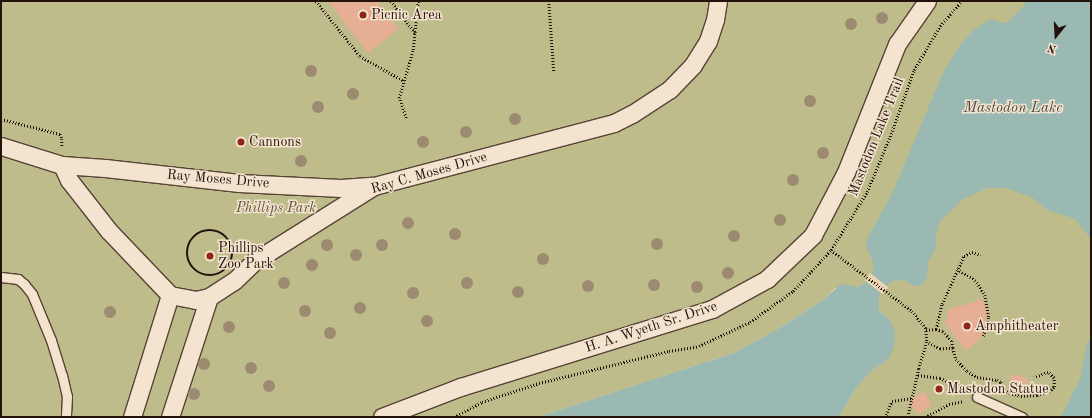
<!DOCTYPE html>
<style>
body{margin:0}
#map{position:relative;width:1092px;height:418px;overflow:hidden;background:#eed6b5;font-family:"Old Standard TT",serif}
div>[style]{position:absolute}
[style*='--x']{left:calc(var(--x)*1px);top:calc(var(--y)*1px);width:calc(var(--w)*1px);rotate:calc(var(--a)*1deg)}
.green>*{inset:0;background:#bebc8a}
.water>*{inset:0;background:#9ab9b2}
.pier>*{inset:0;background:#eed6b5;transform-origin:0 0}
.building>*{inset:0;background:#e6ae92;transform-origin:0 0}
.path>*{height:2.5px;margin-top:-1.25px;transform-origin:0;background:repeating-linear-gradient(90deg,#23120b 0 1px,transparent 0 3px)}
.path>.ring{margin:-1.25px;padding:0;box-sizing:content-box;background:none;border:2.5px solid #23120b;border-radius:50%}
.roads{filter:drop-shadow(1px 0 #564336) drop-shadow(-1px 0 #564336) drop-shadow(0 1px #564336) drop-shadow(0 -1px #564336)}
.service>*{height:9px;margin:-4.5px;padding:0 4.5px;transform-origin:4.5px;border-radius:4.5px;background:#f4e4cf}
.minor>*{height:17px;margin:-8.5px;padding:0 8.5px;transform-origin:8.5px;border-radius:8.5px;background:#f4e4cf}
.trees>*{width:12px;height:12px;margin:-6px;border-radius:50%;background:#9c8b70}
.dots>*{width:11px;height:11px;translate:-50% -50%;box-sizing:border-box;border:2px solid #f4e4cf;border-radius:50%}
span{translate:-50% -50%;white-space:nowrap;text-align:center;line-height:1.15;-webkit-text-stroke:3px #f4e4cf;paint-order:stroke}
.poi-label{font-size:14px;color:#23120b}
.left{translate:0 -50%;text-align:left}
.street-label{font-size:14px;color:#23120b}
.park-label{font-size:14px;color:#594e37;font-style:italic}
.water-label{font-size:15px;color:#4d4c45;font-style:italic}
.frame{position:absolute;inset:0;border:2px solid #23120b;pointer-events:none}
.north{position:absolute;left:1036px;top:16px;width:40px;height:40px;-webkit-text-stroke:3px #f4e4cf;paint-order:stroke;rotate:198deg;font-size:11px;font-weight:700;line-height:16px;text-align:center;color:#23120b}
.north::after{content:'';display:block;margin:auto;width:14px;height:18px;background:#23120b;clip-path:polygon(50% 0,100% 100%,50% 72%,0 100%)}
</style>
<div id="map">
<div class="green">
<div style="clip-path:polygon(1px 1px,1091px 1px,1091px 417px,839px 417px,855px 390px,870px 372px,889px 359px,891px 321px,879px 310px,879px 296px,865px 283px,857px 287px,835px 288px,823px 300px,776px 330px,734px 353px,538px 417px,1px 417px)"></div>
</div>
<div class="water">
<div style="clip-path:polygon(1028px 1px,1091px 1px,1091px 239px,1075px 219px,1048px 210px,1033px 198px,1007px 188px,987px 188px,962px 200px,940px 221px,936px 234px,936px 248px,928px 261px,927px 276px,923px 285px,914px 286px,904px 280px,893px 281px,883px 288px,879px 296px,879px 310px,891px 321px,895px 333px,894px 346px,889px 359px,870px 372px,855px 390px,839px 417px,538px 417px,734px 353px,776px 330px,823px 300px,841px 284px,857px 287px,865px 283px,872px 274px,874px 265px,866px 246px,868px 237px,892px 194px,943px 73px,960px 45px,974px 30px,989px 20px,995px 20px,1001px 23px,1008px 22px)"></div>
<div style="clip-path:polygon(1091px 337px,1091px 417px,1061px 417px,1080px 379px,1087px 344px)"></div>
</div>
<div class="pier">
<div style="left:870px;top:273px;width:23px;height:9px;rotate:38deg"></div>
</div>
<div class="building">
<div style="clip-path:polygon(328px 1px,377px 1px,399px 29px,368px 53px)"></div>
<div style="clip-path:polygon(982px 298px,987px 314px,985px 330px,977px 342px,966px 350px,945px 323px,949px 309px,971px 303px)"></div>
<div style="left:1012px;top:374px;width:17px;height:17px;rotate:17deg"></div>
<div style="left:924px;top:392px;width:16px;height:17px;rotate:60deg"></div>
</div>
<div class="path">
<div style="--x:316;--y:1;--w:70;--a:51.3"></div>
<div style="--x:360;--y:56;--w:51;--a:29.6"></div>
<div style="--x:391;--y:1;--w:40;--a:53"></div>
<div style="--x:549;--y:1;--w:71;--a:86"></div>
<div style="--x:406;--y:118;--w:21;--a:-109"></div>
<div style="--x:399;--y:98;--w:50;--a:-73.7"></div>
<div style="--x:413;--y:50;--w:49;--a:-84.2"></div>
<div style="--x:1;--y:119;--w:61;--a:14.3"></div>
<div style="--x:60;--y:134;--w:5;--a:68"></div>
<div style="--x:62;--y:139;--w:8;--a:90"></div>
<div class="ring" style="left:187px;top:230px;width:43.5px;height:43.5px"></div>
<div style="--x:831;--y:250;--w:101;--a:37"></div>
<div style="--x:912;--y:311;--w:22;--a:51"></div>
<div style="--x:926;--y:328;--w:14;--a:86"></div>
<div style="--x:927;--y:342;--w:28;--a:107"></div>
<div style="--x:919;--y:369;--w:49;--a:102.9"></div>
<div style="--x:957;--y:269;--w:21;--a:31"></div>
<div style="--x:975;--y:280;--w:18;--a:56"></div>
<div style="--x:985;--y:295;--w:23;--a:80"></div>
<div style="--x:989;--y:318;--w:19;--a:106"></div>
<div style="--x:936;--y:329;--w:26;--a:-77"></div>
<div style="--x:942;--y:304;--w:53;--a:-65.4"></div>
<div style="--x:964;--y:256;--w:9;--a:-27"></div>
<div style="--x:972;--y:252;--w:9;--a:21"></div>
<div style="--x:926;--y:330;--w:10;--a:-6"></div>
<div style="--x:936;--y:329;--w:7;--a:16"></div>
<div style="--x:943;--y:331;--w:13;--a:48"></div>
<div style="--x:952;--y:341;--w:7;--a:82"></div>
<div style="--x:953;--y:348;--w:13;--a:176"></div>
<div style="--x:940;--y:349;--w:13;--a:-153"></div>
<div style="--x:953;--y:348;--w:11;--a:75"></div>
<div style="--x:956;--y:359;--w:16;--a:47"></div>
<div style="--x:967;--y:371;--w:12;--a:31"></div>
<div style="--x:977;--y:377;--w:20;--a:9"></div>
<div style="--x:997;--y:380;--w:4;--a:27"></div>
<div style="--x:1001;--y:382;--w:9;--a:69"></div>
<div style="--x:1004;--y:390;--w:6;--a:31"></div>
<div style="--x:1009;--y:393;--w:12;--a:14"></div>
<div style="--x:1021;--y:396;--w:16;--a:-4"></div>
<div style="--x:1037;--y:395;--w:15;--a:-20"></div>
<div style="--x:1051;--y:390;--w:4;--a:-45"></div>
<div style="--x:1054;--y:387;--w:9;--a:-90"></div>
<div style="--x:1054;--y:378;--w:8;--a:-135"></div>
<div style="--x:1048;--y:372;--w:15;--a:157"></div>
<div style="--x:918;--y:375;--w:22;--a:8"></div>
<div style="--x:940;--y:378;--w:29;--a:25"></div>
<div style="--x:886;--y:415;--w:15;--a:-67"></div>
<div style="--x:892;--y:401;--w:21;--a:-8"></div>
<div style="--x:454;--y:417;--w:32;--a:-28"></div>
<div style="--x:482;--y:402;--w:60;--a:-18.4"></div>
<div style="--x:539;--y:383;--w:134;--a:-13.8"></div>
<div style="--x:669;--y:351;--w:30;--a:-9"></div>
<div style="--x:699;--y:346;--w:56;--a:-25.2"></div>
<div style="--x:750;--y:322;--w:53;--a:-35.8"></div>
<div style="--x:793;--y:291;--w:56;--a:-47.2"></div>
<div style="--x:831;--y:250;--w:68;--a:-58.2"></div>
<div style="--x:867;--y:192;--w:63;--a:-67.5"></div>
<div style="--x:891;--y:134;--w:68;--a:-70.2"></div>
<div style="--x:914;--y:70;--w:51;--a:-59.4"></div>
<div style="--x:940;--y:26;--w:33;--a:-49"></div>
<div style="--x:925;--y:417;--w:27;--a:-28"></div>
<div style="--x:949;--y:404;--w:15;--a:-11"></div>
</div>
<div class="roads">
<div class="service">
<div style="--x:1;--y:277;--w:17;--a:7"></div>
<div style="--x:18;--y:279;--w:8;--a:40"></div>
<div style="--x:24;--y:284;--w:13;--a:51"></div>
<div style="--x:32;--y:294;--w:50;--a:67.6"></div>
<div style="--x:51;--y:340;--w:37;--a:73"></div>
<div style="--x:62;--y:375;--w:22;--a:77"></div>
<div style="--x:67;--y:396;--w:21;--a:93"></div>
<div style="--x:977;--y:397;--w:49;--a:24"></div>
</div>
<div class="minor">
<div style="--x:1;--y:146;--w:64;--a:17.3"></div>
<div style="--x:62;--y:165;--w:43;--a:4"></div>
<div style="--x:105;--y:168;--w:135;--a:6.4"></div>
<div style="--x:239;--y:183;--w:102;--a:2.8"></div>
<div style="--x:341;--y:188;--w:31;--a:-4"></div>
<div style="--x:62;--y:165;--w:17;--a:65"></div>
<div style="--x:69;--y:180;--w:65;--a:51.9"></div>
<div style="--x:109;--y:231;--w:88;--a:46.4"></div>
<div style="--x:170;--y:295;--w:26;--a:11"></div>
<div style="--x:196;--y:300;--w:13;--a:-13"></div>
<div style="--x:209;--y:297;--w:30;--a:-33"></div>
<div style="--x:234;--y:281;--w:30;--a:-44"></div>
<div style="--x:256;--y:260;--w:139;--a:-32.1"></div>
<div style="--x:374;--y:186;--w:248;--a:-14.7"></div>
<div style="--x:614;--y:123;--w:20;--a:-27"></div>
<div style="--x:632;--y:114;--w:45;--a:-33.3"></div>
<div style="--x:670;--y:89;--w:33;--a:-46"></div>
<div style="--x:693;--y:65;--w:28;--a:-58"></div>
<div style="--x:708;--y:41;--w:22;--a:-72"></div>
<div style="--x:715;--y:20;--w:19;--a:-81"></div>
<div style="--x:132;--y:417;--w:128;--a:-72.7"></div>
<div style="--x:170;--y:417;--w:126;--a:-72"></div>
<div style="--x:382;--y:417;--w:84;--a:-21"></div>
<div style="--x:460;--y:387;--w:264;--a:-17.2"></div>
<div style="--x:712;--y:309;--w:63;--a:-28.6"></div>
<div style="--x:767;--y:279;--w:64;--a:-43.7"></div>
<div style="--x:813;--y:235;--w:71;--a:-62.4"></div>
<div style="--x:846;--y:172;--w:138;--a:-68.3"></div>
<div style="--x:897;--y:44;--w:52;--a:-55.1"></div>
</div>
</div>
<div class="trees">
<div style="left:882px;top:18px"></div>
<div style="left:851px;top:24px"></div>
<div style="left:311px;top:71px"></div>
<div style="left:353px;top:94px"></div>
<div style="left:810px;top:101px"></div>
<div style="left:318px;top:107px"></div>
<div style="left:515px;top:119px"></div>
<div style="left:466px;top:132px"></div>
<div style="left:423px;top:142px"></div>
<div style="left:823px;top:153px"></div>
<div style="left:301px;top:161px"></div>
<div style="left:793px;top:180px"></div>
<div style="left:780px;top:220px"></div>
<div style="left:408px;top:223px"></div>
<div style="left:455px;top:234px"></div>
<div style="left:734px;top:236px"></div>
<div style="left:657px;top:244px"></div>
<div style="left:327px;top:245px"></div>
<div style="left:382px;top:245px"></div>
<div style="left:356px;top:255px"></div>
<div style="left:543px;top:259px"></div>
<div style="left:312px;top:265px"></div>
<div style="left:728px;top:273px"></div>
<div style="left:284px;top:283px"></div>
<div style="left:467px;top:283px"></div>
<div style="left:654px;top:285px"></div>
<div style="left:588px;top:286px"></div>
<div style="left:697px;top:287px"></div>
<div style="left:518px;top:292px"></div>
<div style="left:413px;top:293px"></div>
<div style="left:360px;top:308px"></div>
<div style="left:305px;top:311px"></div>
<div style="left:110px;top:312px"></div>
<div style="left:427px;top:321px"></div>
<div style="left:229px;top:327px"></div>
<div style="left:330px;top:333px"></div>
<div style="left:204px;top:364px"></div>
<div style="left:251px;top:368px"></div>
<div style="left:269px;top:386px"></div>
<div style="left:194px;top:394px"></div>
</div>
<div class="dots">
<div style="left:363px;top:15px;background:#8f2418"></div>
<div style="left:241px;top:142px;background:#8f2418"></div>
<div style="left:210px;top:256px;background:#8f2418"></div>
<div style="left:967px;top:326px;background:#8f2418"></div>
<div style="left:939px;top:389px;background:#8f2418"></div>
</div>
<div class="poi-label">
<span class="left" style="left:371px;top:15px">Picnic Area</span>
<span class="left" style="left:249px;top:142px">Cannons</span>
<span class="left" style="left:218px;top:256px">Phillips<br>Zoo Park</span>
<span class="left" style="left:975px;top:326px">Amphitheater</span>
<span class="left" style="left:947px;top:389px">Mastodon Statue</span>
</div>
<div class="street-label">
<span style="left:876px;top:137px;rotate:-68deg">Mastodon Lake Trail</span>
<span style="left:429px;top:173px;rotate:-16deg">Ray C. Moses Drive</span>
<span style="left:218px;top:179px;rotate:5deg">Ray Moses Drive</span>
<span style="left:651px;top:327px;rotate:-18deg">H. A. Wyeth Sr. Drive</span>
</div>
<div class="park-label">
<span style="left:276px;top:208px">Phillips Park</span>
</div>
<div class="water-label">
<span style="left:1013px;top:109px">Mastodon Lake</span>
</div>
<div class="frame"></div>
<div class="north">N</div>
</div>
